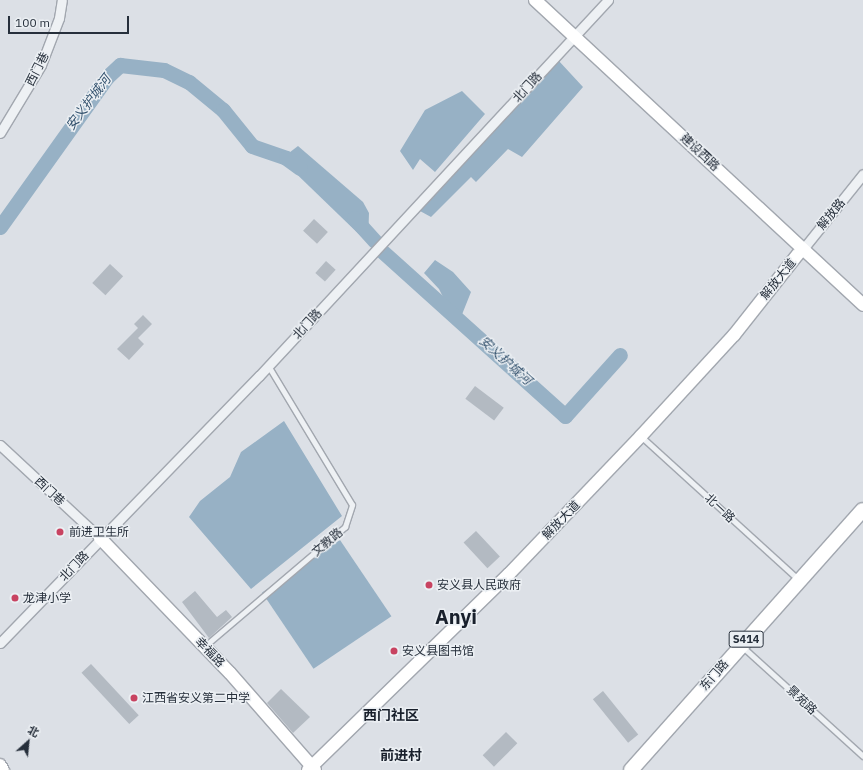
<!DOCTYPE html>
<meta charset="utf-8">
<style>
body{margin:0}
#map{position:relative;width:863px;height:770px;overflow:hidden;background:#dce0e6;font-family:"IBM Plex Sans","Noto Sans SC",sans-serif}
div>[style]{position:absolute}
[style*='--x']{left:calc(var(--x)*1px);top:calc(var(--y)*1px);width:calc(var(--w)*1px);rotate:calc(var(--a)*1deg)}
.water>*{inset:0;background:#97b1c5;transform-origin:0 0}
.river>*{height:15px;margin:-7.5px;padding:0 7.5px;transform-origin:7.5px;border-radius:7.5px;background:#97b1c5}
.building>*{inset:0;background:#b3bac2;transform-origin:0 0}
.roads{filter:drop-shadow(1px 0 #a2a7af) drop-shadow(-1px 0 #a2a7af) drop-shadow(0 1px #a2a7af) drop-shadow(0 -1px #a2a7af)}
.lane>*{height:4.5px;margin:-2.25px;padding:0 2.25px;transform-origin:2.25px;border-radius:2.25px;background:#eef1f4}
.street>*{height:9px;margin:-4.5px;padding:0 4.5px;transform-origin:4.5px;border-radius:4.5px;background:#eef1f4}
.secondary>*{height:12px;margin:-6px;padding:0 6px;transform-origin:6px;border-radius:6px;background:#fff}
.primary>*{height:14px;margin:-7px;padding:0 7px;transform-origin:7px;border-radius:7px;background:#fff}
.dots>*{width:11px;height:11px;translate:-50% -50%;box-sizing:border-box;border:2px solid #ebeff3;border-radius:50%}
span{translate:-50% -50%;white-space:nowrap;text-align:center;line-height:1.15;-webkit-text-stroke:3px #ebeff3;paint-order:stroke}
.shield-label span{padding:1px 3px;background:#ebeff3;border:1px solid;border-radius:3px;-webkit-text-stroke-width:0}
.shield-label{font-size:11px;color:#262f3b;font-weight:700}
.street-label{font-size:12px;color:#262f3b}
.poi-label{font-size:12px;color:#262f3b}
.left{translate:0 -50%;text-align:left}
.water-label{font-size:13px;color:#32516d;font-style:italic}
.quarter-label{font-size:14px;color:#19202c;font-weight:700}
.town-label{font-size:20px;color:#19202c;font-weight:700}
.north{position:absolute;left:8px;top:722px;width:40px;height:40px;-webkit-text-stroke:3px #ebeff3;paint-order:stroke;rotate:27deg;font-size:11px;font-weight:700;line-height:16px;text-align:center;color:#262f3b}
.north::after{content:'';display:block;margin:auto;width:14px;height:18px;background:#262f3b;clip-path:polygon(50% 0,100% 100%,50% 72%,0 100%)}
.scale{position:absolute;left:8px;top:16px;width:121px;height:18px;box-sizing:border-box;border:2px solid #262f3b;border-top:0;padding-left:5px;font-size:12px;line-height:14px;white-space:nowrap;color:#262f3b;-webkit-text-stroke:3px #ebeff3;paint-order:stroke}
</style>
<div id="map">
<div class="water">
<div style="clip-path:polygon(558px 60px,583px 87px,522px 157px,508px 149px,476px 182px,471px 177px,431px 217px,420px 211px,414px 215px)"></div>
<div style="clip-path:polygon(462px 91px,485px 114px,435px 172px,420px 159px,413px 170px,400px 151px,425px 110px)"></div>
<div style="clip-path:polygon(298px 146px,363px 202px,369px 213px,368px 243px,281px 159px)"></div>
<div style="clip-path:polygon(435px 260px,453px 272px,471px 292px,461px 317px,447px 305px,439px 289px,424px 273px)"></div>
<div style="clip-path:polygon(284px 421px,342px 516px,251px 589px,189px 517px,200px 501px,230px 477px,241px 452px)"></div>
<div style="left:340px;top:540px;width:92px;height:94px;rotate:56deg"></div>
</div>
<div class="river">
<div style="--x:354;--y:218;--w:31;--a:48"></div>
<div style="--x:0;--y:227;--w:184;--a:-54.5"></div>
<div style="--x:107;--y:77;--w:18;--a:-43"></div>
<div style="--x:120;--y:65;--w:44;--a:6.5"></div>
<div style="--x:164;--y:70;--w:28;--a:26"></div>
<div style="--x:189;--y:82;--w:44;--a:39.5"></div>
<div style="--x:223;--y:110;--w:46;--a:51.1"></div>
<div style="--x:252;--y:146;--w:36;--a:19"></div>
<div style="--x:286;--y:158;--w:17;--a:36"></div>
<div style="--x:383;--y:252;--w:245;--a:42"></div>
<div style="--x:565;--y:416;--w:82;--a:-48"></div>
</div>
<div class="building">
<div style="left:314px;top:219px;width:19px;height:16px;rotate:43deg"></div>
<div style="left:326px;top:261px;width:13px;height:16px;rotate:42deg"></div>
<div style="left:110px;top:264px;width:18px;height:26px;rotate:43deg"></div>
<div style="clip-path:polygon(143px 315px,152px 324px,138px 338px,144px 344px,129px 360px,117px 349px,138px 328px,134px 324px)"></div>
<div style="left:475px;top:386px;width:36px;height:16px;rotate:37deg"></div>
<div style="left:476px;top:531px;width:35px;height:17px;rotate:47deg"></div>
<div style="clip-path:polygon(195px 591px,217px 617px,226px 610px,232px 617px,209px 638px,182px 602px)"></div>
<div style="left:91px;top:664px;width:70px;height:13px;rotate:47deg"></div>
<div style="clip-path:polygon(281px 689px,310px 717px,293px 733px,267px 703px)"></div>
<div style="left:603px;top:691px;width:56px;height:13px;rotate:51deg"></div>
<div style="left:506px;top:732px;width:16px;height:33px;rotate:45deg"></div>
</div>
<div class="roads">
<div class="lane">
<div style="--x:642;--y:437;--w:212;--a:42.3"></div>
<div style="--x:205;--y:646;--w:184;--a:-40.4"></div>
<div style="--x:345;--y:527;--w:23;--a:-72"></div>
<div style="--x:352;--y:505;--w:162;--a:-121.1"></div>
<div style="--x:743;--y:647;--w:162;--a:42.2"></div>
</div>
<div class="street">
<div style="--x:0;--y:133;--w:79;--a:-58.9"></div>
<div style="--x:41;--y:65;--w:50;--a:-69"></div>
<div style="--x:59;--y:18;--w:18;--a:-81"></div>
<div style="--x:799;--y:254;--w:102;--a:-51.3"></div>
<div style="--x:0;--y:445;--w:137;--a:42.9"></div>
<div style="--x:0;--y:643;--w:372;--a:-45.9"></div>
<div style="--x:259;--y:376;--w:513;--a:-47.13"></div>
</div>
<div class="secondary">
<div style="--x:535;--y:0;--w:448;--a:42.9"></div>
<div style="--x:100;--y:538;--w:187;--a:46.1"></div>
<div style="--x:230;--y:673;--w:129;--a:48.8"></div>
<div style="--x:0;--y:765;--w:6;--a:59"></div>
<div style="--x:308;--y:770;--w:281;--a:-44.3"></div>
<div style="--x:509;--y:574;--w:191;--a:-46.3"></div>
<div style="--x:641;--y:436;--w:137;--a:-47.4"></div>
<div style="--x:734;--y:335;--w:103;--a:-51.7"></div>
</div>
<div class="primary">
<div style="--x:631;--y:770;--w:348;--a:-48.3"></div>
</div>
</div>
<div class="dots">
<div style="left:60px;top:532px;background:#c84361"></div>
<div style="left:429px;top:585px;background:#c84361"></div>
<div style="left:15px;top:598px;background:#c84361"></div>
<div style="left:394px;top:651px;background:#c84361"></div>
<div style="left:134px;top:698px;background:#c84361"></div>
</div>
<div class="shield-label">
<span style="left:746px;top:639px">S414</span>
</div>
<div class="street-label">
<span style="left:37px;top:69px;rotate:-63deg">西门巷</span>
<span style="left:527px;top:87px;rotate:-47deg">北门路</span>
<span style="left:700px;top:152px;rotate:43deg">建设西路</span>
<span style="left:831px;top:214px;rotate:-51deg">解放路</span>
<span style="left:778px;top:279px;rotate:-51deg">解放大道</span>
<span style="left:307px;top:324px;rotate:-47deg">北门路</span>
<span style="left:50px;top:491px;rotate:43deg">西门巷</span>
<span style="left:720px;top:508px;rotate:43deg">北一路</span>
<span style="left:561px;top:520px;rotate:-46deg">解放大道</span>
<span style="left:327px;top:542px;rotate:-40deg">文教路</span>
<span style="left:74px;top:566px;rotate:-46deg">北门路</span>
<span style="left:210px;top:652px;rotate:46deg">幸福路</span>
<span style="left:714px;top:675px;rotate:-49deg">东门路</span>
<span style="left:802px;top:700px;rotate:43deg">景苑路</span>
</div>
<div class="poi-label">
<span class="left" style="left:69px;top:532px">前进卫生所</span>
<span class="left" style="left:437px;top:585px">安义县人民政府</span>
<span class="left" style="left:23px;top:598px">龙津小学</span>
<span class="left" style="left:402px;top:651px">安义县图书馆</span>
<span class="left" style="left:142px;top:698px">江西省安义第二中学</span>
</div>
<div class="water-label">
<span style="left:89px;top:103px;rotate:-53deg">安义护城河</span>
<span style="left:505px;top:361px;rotate:42deg">安义护城河</span>
</div>
<div class="quarter-label">
<span style="left:391px;top:715px">西门社区</span>
<span style="left:401px;top:755px">前进村</span>
</div>
<div class="town-label">
<span style="left:456px;top:616px">Anyi</span>
</div>
<div class="north">北</div>
<div class="scale">100 m</div>
</div>
